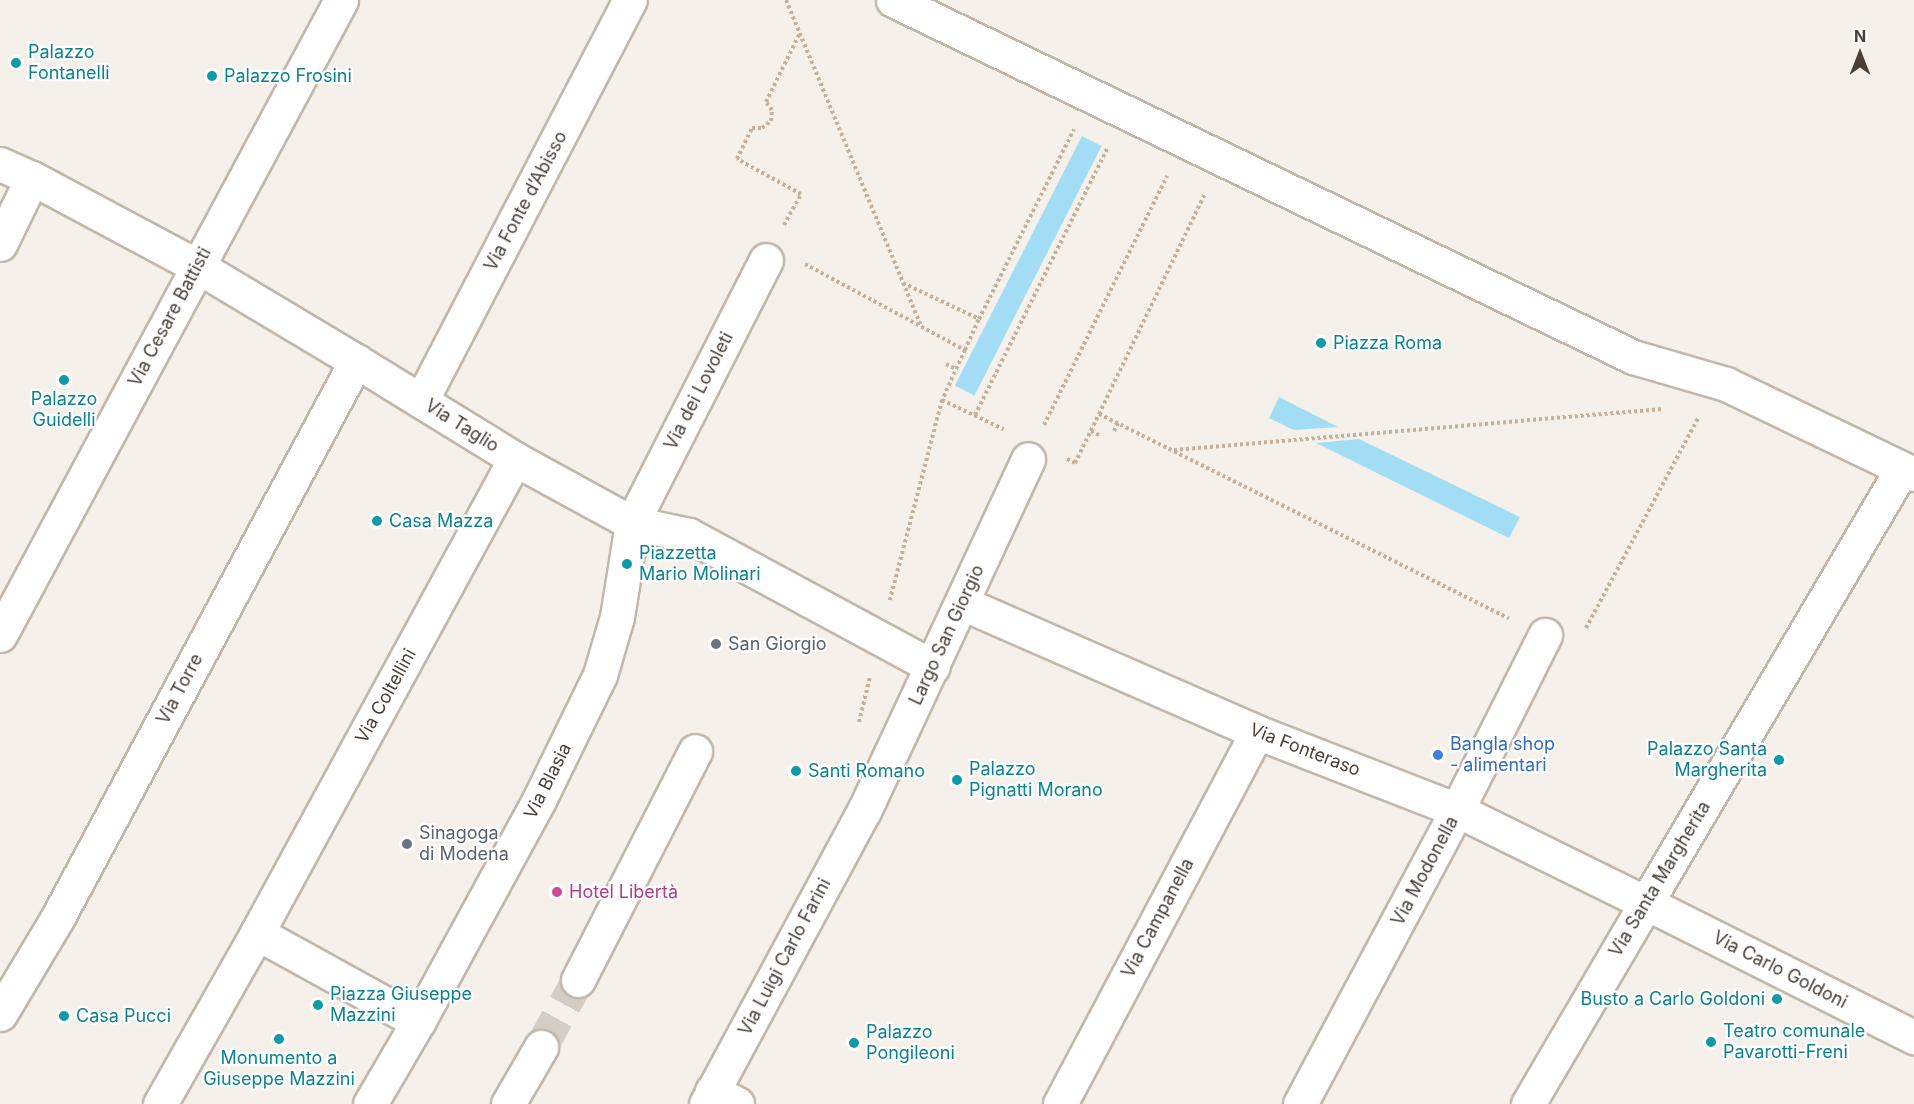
<!DOCTYPE html>
<meta charset="utf-8">
<style>
body{margin:0}
#map{position:relative;width:1914px;height:1104px;overflow:hidden;background:#f5f0e9;font-family:Inter,sans-serif}
div>[style]{position:absolute}
[style*='--x']{left:calc(var(--x)*1px);top:calc(var(--y)*1px);width:calc(var(--w)*1px);rotate:calc(var(--a)*1deg)}
.water>*{inset:0;background:#a2ddf5;transform-origin:0 0}
.minor-tunnel>*{height:33px;margin-top:-16.5px;transform-origin:0;background:repeating-linear-gradient(90deg,#d3cdc5 0 33px,transparent 0 49px)}
.path>*{height:4px;margin-top:-2px;transform-origin:0;background:repeating-linear-gradient(90deg,#c5b19b 0 3px,transparent 0 6px)}
.roads{filter:drop-shadow(2px 0 #c2b7ab) drop-shadow(-2px 0 #c2b7ab) drop-shadow(0 2px #c2b7ab) drop-shadow(0 -2px #c2b7ab)}
.pedestrian>*{height:33px;margin:-16.5px;padding:0 16.5px;transform-origin:16.5px;border-radius:16.5px;background:#fff}
.minor>*{height:33px;margin:-16.5px;padding:0 16.5px;transform-origin:16.5px;border-radius:16.5px;background:#fff}
.dots>*{width:16px;height:16px;translate:-50% -50%;box-sizing:border-box;border:3px solid #fff;border-radius:50%}
span{translate:-50% -50%;white-space:nowrap;text-align:center;line-height:1.15;-webkit-text-stroke:4.5px #fff;paint-order:stroke}
.culture-label{font-size:18px;color:#0d838f}
.left{translate:0 -50%;text-align:left}
.right{translate:-100% -50%;text-align:right}
.street-label{font-size:18px;color:#4a4037}
.worship-label{font-size:18px;color:#5b616d}
.shop-label{font-size:18px;color:#366cbe}
.hotel-label{font-size:18px;color:#b23c85}
.north{position:absolute;left:1830px;top:24px;width:60px;height:60px;-webkit-text-stroke:4px #fff;paint-order:stroke;rotate:0deg;font-size:16px;font-weight:700;line-height:24px;text-align:center;color:#4a4037}
.north::after{content:'';display:block;margin:auto;width:21px;height:27px;background:#4a4037;clip-path:polygon(50% 0,100% 100%,50% 72%,0 100%)}
</style>
<div id="map">
<div class="water">
<div style="left:1082px;top:136px;width:22px;height:280px;rotate:27deg"></div>
<div style="clip-path:polygon(1279px 397px,1338px 427px,1294px 430px,1269px 418px)"></div>
<div style="clip-path:polygon(1359px 439px,1520px 517px,1509px 538px,1316px 443px)"></div>
</div>
<div class="minor-tunnel">
<div style="--x:541;--y:1047;--w:77;--a:-61.1"></div>
</div>
<div class="path">
<div style="--x:786;--y:0;--w:353;--a:67.5"></div>
<div style="--x:784;--y:225;--w:35;--a:-61"></div>
<div style="--x:801;--y:194;--w:73;--a:-151.3"></div>
<div style="--x:737;--y:159;--w:34;--a:-64"></div>
<div style="--x:752;--y:128;--w:10;--a:0"></div>
<div style="--x:762;--y:128;--w:11;--a:-38"></div>
<div style="--x:771;--y:121;--w:11;--a:-85"></div>
<div style="--x:772;--y:110;--w:10;--a:-127"></div>
<div style="--x:766;--y:102;--w:75;--a:-63.8"></div>
<div style="--x:805;--y:264;--w:182;--a:28.3"></div>
<div style="--x:965;--y:350;--w:55;--a:114.7"></div>
<div style="--x:942;--y:400;--w:207;--a:104.6"></div>
<div style="--x:903;--y:283;--w:84;--a:25.3"></div>
<div style="--x:979;--y:319;--w:212;--a:-63.4"></div>
<div style="--x:965;--y:350;--w:34;--a:-66"></div>
<div style="--x:946;--y:364;--w:11;--a:27"></div>
<div style="--x:942;--y:400;--w:68;--a:25.4"></div>
<div style="--x:1099;--y:414;--w:244;--a:-64.3"></div>
<div style="--x:975;--y:415;--w:299;--a:-63.6"></div>
<div style="--x:1044;--y:425;--w:278;--a:-63.7"></div>
<div style="--x:1091;--y:431;--w:11;--a:27"></div>
<div style="--x:1114;--y:431;--w:9;--a:-63"></div>
<div style="--x:1174;--y:450;--w:491;--a:-4.8"></div>
<div style="--x:1067;--y:459;--w:9;--a:27"></div>
<div style="--x:1075;--y:463;--w:55;--a:-63.9"></div>
<div style="--x:1099;--y:414;--w:458;--a:26.5"></div>
<div style="--x:1586;--y:628;--w:238;--a:-61.9"></div>
<div style="--x:859;--y:722;--w:46;--a:-76.3"></div>
</div>
<div class="roads">
<div class="pedestrian">
<div style="--x:0;--y:164;--w:35;--a:24"></div>
<div style="--x:197;--y:266;--w:185;--a:30.9"></div>
<div style="--x:515;--y:459;--w:133;--a:28.7"></div>
<div style="--x:632;--y:523;--w:58;--a:11.9"></div>
<div style="--x:689;--y:535;--w:277;--a:28.4"></div>
<div style="--x:712;--y:1091;--w:28;--a:27"></div>
<div style="--x:160;--y:1104;--w:197;--a:-60.4"></div>
<div style="--x:370;--y:1104;--w:95;--a:-59.7"></div>
<div style="--x:1528;--y:1104;--w:233;--a:-59.6"></div>
<div style="--x:1646;--y:903;--w:300;--a:26.6"></div>
</div>
<div class="minor">
<div style="--x:893;--y:0;--w:822;--a:25.75"></div>
<div style="--x:1633;--y:357;--w:97;--a:16.2"></div>
<div style="--x:1726;--y:384;--w:208;--a:25.6"></div>
<div style="--x:0;--y:244;--w:73;--a:-64.1"></div>
<div style="--x:32;--y:178;--w:187;--a:28.1"></div>
<div style="--x:421;--y:401;--w:452;--a:-62.5"></div>
<div style="--x:962;--y:603;--w:322;--a:23.6"></div>
<div style="--x:1257;--y:732;--w:215;--a:21.3"></div>
<div style="--x:1457;--y:810;--w:211;--a:26.2"></div>
<div style="--x:1646;--y:903;--w:504;--a:-59.47"></div>
<div style="--x:0;--y:635;--w:721;--a:-61.76"></div>
<div style="--x:578;--y:980;--w:257;--a:-62.9"></div>
<div style="--x:0;--y:1014;--w:113;--a:-59.1"></div>
<div style="--x:58;--y:917;--w:631;--a:-61.81"></div>
<div style="--x:356;--y:361;--w:187;--a:31.6"></div>
<div style="--x:515;--y:459;--w:540;--a:118.56"></div>
<div style="--x:257;--y:933;--w:184;--a:28.9"></div>
<div style="--x:418;--y:1022;--w:253;--a:-61.4"></div>
<div style="--x:539;--y:800;--w:139;--a:-64"></div>
<div style="--x:600;--y:675;--w:60;--a:-73.7"></div>
<div style="--x:617;--y:617;--w:95;--a:-80.9"></div>
<div style="--x:632;--y:523;--w:295;--a:-63"></div>
<div style="--x:508;--y:1104;--w:66;--a:-59.9"></div>
<div style="--x:706;--y:1104;--w:333;--a:-61.7"></div>
<div style="--x:864;--y:811;--w:388;--a:-65"></div>
<div style="--x:1060;--y:1104;--w:421;--a:-62.1"></div>
<div style="--x:1300;--y:1104;--w:333;--a:-61.9"></div>
<div style="--x:1457;--y:810;--w:196;--a:-63.3"></div>
</div>
</div>
<div class="dots">
<div style="left:16px;top:63px;background:#0f9aa8"></div>
<div style="left:212px;top:76px;background:#0f9aa8"></div>
<div style="left:1321px;top:343px;background:#0f9aa8"></div>
<div style="left:64px;top:380px;background:#0f9aa8"></div>
<div style="left:377px;top:521px;background:#0f9aa8"></div>
<div style="left:627px;top:564px;background:#0f9aa8"></div>
<div style="left:716px;top:644px;background:#6b7280"></div>
<div style="left:1438px;top:755px;background:#3f7fe0"></div>
<div style="left:1779px;top:760px;background:#0f9aa8"></div>
<div style="left:796px;top:771px;background:#0f9aa8"></div>
<div style="left:957px;top:780px;background:#0f9aa8"></div>
<div style="left:407px;top:844px;background:#6b7280"></div>
<div style="left:557px;top:892px;background:#d1479c"></div>
<div style="left:1777px;top:999px;background:#0f9aa8"></div>
<div style="left:318px;top:1005px;background:#0f9aa8"></div>
<div style="left:64px;top:1016px;background:#0f9aa8"></div>
<div style="left:279px;top:1039px;background:#0f9aa8"></div>
<div style="left:1711px;top:1042px;background:#0f9aa8"></div>
<div style="left:854px;top:1043px;background:#0f9aa8"></div>
</div>
<div class="culture-label">
<span class="left" style="left:28px;top:63px">Palazzo<br>Fontanelli</span>
<span class="left" style="left:224px;top:76px">Palazzo Frosini</span>
<span class="left" style="left:1333px;top:343px">Piazza Roma</span>
<span style="left:64px;top:410px">Palazzo<br>Guidelli</span>
<span class="left" style="left:389px;top:521px">Casa Mazza</span>
<span class="left" style="left:639px;top:564px">Piazzetta<br>Mario Molinari</span>
<span class="right" style="left:1767px;top:760px">Palazzo Santa<br>Margherita</span>
<span class="left" style="left:969px;top:780px">Palazzo<br>Pignatti Morano</span>
<span class="left" style="left:808px;top:771px">Santi Romano</span>
<span class="left" style="left:330px;top:1005px">Piazza Giuseppe<br>Mazzini</span>
<span class="right" style="left:1765px;top:999px">Busto a Carlo Goldoni</span>
<span class="left" style="left:76px;top:1016px">Casa Pucci</span>
<span class="left" style="left:1723px;top:1042px">Teatro comunale<br>Pavarotti-Freni</span>
<span class="left" style="left:866px;top:1043px">Palazzo<br>Pongileoni</span>
<span style="left:279px;top:1069px">Monumento a<br>Giuseppe Mazzini</span>
</div>
<div class="street-label">
<span style="left:526px;top:201px;rotate:-62deg">Via Fonte d’Abisso</span>
<span style="left:170px;top:317px;rotate:-62deg">Via Cesare Battisti</span>
<span style="left:699px;top:391px;rotate:-63deg">Via dei Lovoleti</span>
<span style="left:462px;top:426px;rotate:32deg">Via Taglio</span>
<span style="left:947px;top:635px;rotate:-65deg">Largo San Giorgio</span>
<span style="left:180px;top:689px;rotate:-62deg">Via Torre</span>
<span style="left:386px;top:696px;rotate:-61deg">Via Coltellini</span>
<span style="left:1305px;top:750px;rotate:21deg">Via Fonteraso</span>
<span style="left:548px;top:781px;rotate:-63deg">Via Blasia</span>
<span style="left:1425px;top:871px;rotate:-62deg">Via Modonella</span>
<span style="left:1660px;top:879px;rotate:-59deg">Via Santa Margherita</span>
<span style="left:1158px;top:918px;rotate:-62deg">Via Campanella</span>
<span style="left:785px;top:957px;rotate:-62deg">Via Luigi Carlo Farini</span>
<span style="left:1780px;top:970px;rotate:27deg">Via Carlo Goldoni</span>
</div>
<div class="worship-label">
<span class="left" style="left:728px;top:644px">San Giorgio</span>
<span class="left" style="left:419px;top:844px">Sinagoga<br>di Modena</span>
</div>
<div class="shop-label">
<span class="left" style="left:1450px;top:755px">Bangla shop<br>- alimentari</span>
</div>
<div class="hotel-label">
<span class="left" style="left:569px;top:892px">Hotel Libertà</span>
</div>
<div class="north">N</div>
</div>
